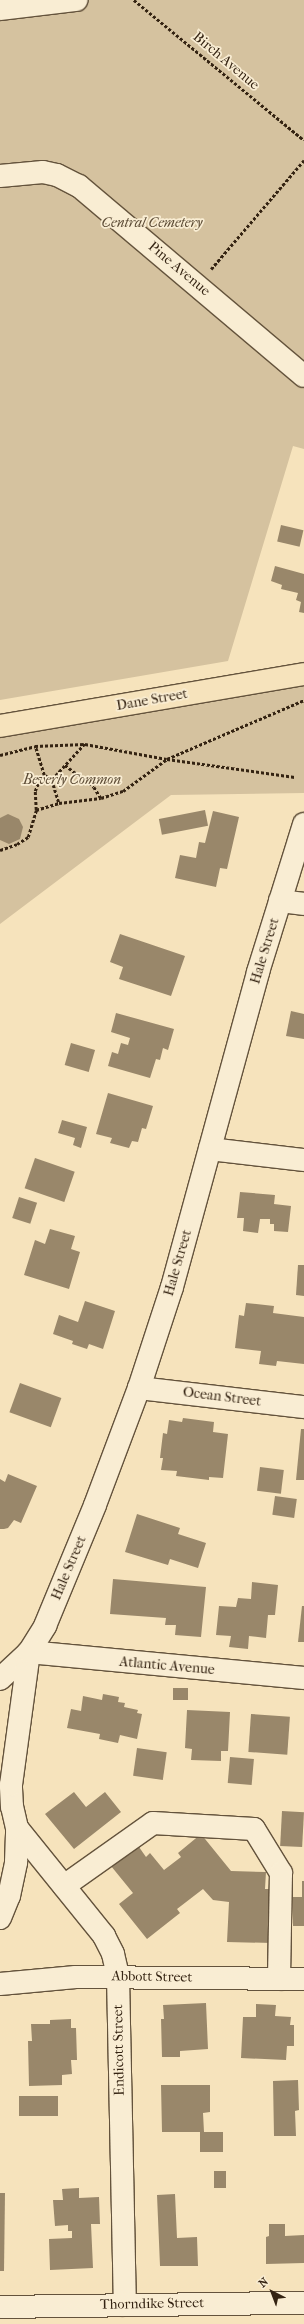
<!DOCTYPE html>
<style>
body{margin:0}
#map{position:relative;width:304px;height:2324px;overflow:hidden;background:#f6e3bc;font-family:"IM FELL French Canon",serif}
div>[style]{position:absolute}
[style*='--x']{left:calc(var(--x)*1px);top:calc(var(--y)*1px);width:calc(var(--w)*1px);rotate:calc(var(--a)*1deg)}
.green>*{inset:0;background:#d5c29f}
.building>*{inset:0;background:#99876a;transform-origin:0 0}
.path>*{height:2.5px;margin-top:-1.25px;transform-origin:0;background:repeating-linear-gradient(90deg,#342312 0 3px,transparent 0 5px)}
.roads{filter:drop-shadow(1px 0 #64533c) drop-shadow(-1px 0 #64533c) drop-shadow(0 1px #64533c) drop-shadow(0 -1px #64533c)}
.minor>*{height:22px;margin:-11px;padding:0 11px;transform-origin:11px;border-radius:11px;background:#f9edd3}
.major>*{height:22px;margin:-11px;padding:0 11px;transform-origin:11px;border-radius:11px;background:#f6e3bc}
span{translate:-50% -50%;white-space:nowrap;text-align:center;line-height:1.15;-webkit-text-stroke:3.5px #f9edd3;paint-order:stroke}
.street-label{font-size:14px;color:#342312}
.park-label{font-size:14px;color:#5c4b35;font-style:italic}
.north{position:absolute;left:252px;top:2272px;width:40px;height:40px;-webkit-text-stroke:3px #f9edd3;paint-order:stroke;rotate:318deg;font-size:11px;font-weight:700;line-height:16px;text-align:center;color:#342312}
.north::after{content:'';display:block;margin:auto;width:14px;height:18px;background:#342312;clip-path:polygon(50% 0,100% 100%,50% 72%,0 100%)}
</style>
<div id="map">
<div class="green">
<div style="clip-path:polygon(0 0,304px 0,304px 449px,293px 446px,228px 661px,0 700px)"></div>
<div style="clip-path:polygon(304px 681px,304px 793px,171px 795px,0 924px,0 721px)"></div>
</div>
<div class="building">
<div style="left:281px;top:525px;width:23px;height:17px;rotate:13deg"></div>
<div style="clip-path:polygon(275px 566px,304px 574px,304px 613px,299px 612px,301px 602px,296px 600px,298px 593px,281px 589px,282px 585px,271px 581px)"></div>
<div style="left:205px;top:810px;width:16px;height:47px;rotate:79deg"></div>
<div style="clip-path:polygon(213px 811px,239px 817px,227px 869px,220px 868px,216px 887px,175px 878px,180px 855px,196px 858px,199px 842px,205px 843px)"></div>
<div style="clip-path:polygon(8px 814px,19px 819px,23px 827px,20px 839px,9px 844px,0 840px,0 818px)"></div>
<div style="clip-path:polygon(120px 934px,185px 956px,171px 996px,119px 979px,123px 967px,110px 962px)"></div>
<div style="clip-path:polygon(291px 1011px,304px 1014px,304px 1039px,286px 1036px)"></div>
<div style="clip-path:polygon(116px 1013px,174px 1029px,168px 1050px,163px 1048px,160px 1060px,156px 1059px,150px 1078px,108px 1066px,112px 1052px,118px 1054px,121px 1043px,128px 1045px,130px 1038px,111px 1032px)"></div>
<div style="left:71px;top:1043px;width:25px;height:23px;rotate:16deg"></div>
<div style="clip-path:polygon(108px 1093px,153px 1106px,146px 1129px,142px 1128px,138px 1142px,132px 1141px,129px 1148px,110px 1143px,112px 1138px,96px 1134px)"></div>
<div style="clip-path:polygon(62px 1120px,87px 1127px,81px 1148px,73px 1145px,75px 1138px,58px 1133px)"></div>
<div style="left:35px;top:1158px;width:42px;height:32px;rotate:19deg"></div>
<div style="clip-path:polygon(240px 1192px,275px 1195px,274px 1204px,291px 1206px,288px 1232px,274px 1231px,274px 1224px,270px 1224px,270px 1219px,260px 1219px,258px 1233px,243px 1231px,244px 1218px,237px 1218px)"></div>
<div style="left:19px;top:1197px;width:19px;height:22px;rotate:18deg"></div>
<div style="clip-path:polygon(50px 1229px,75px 1236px,71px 1249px,80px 1252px,69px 1289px,24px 1275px,35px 1240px,45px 1244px)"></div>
<div style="clip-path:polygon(298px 1265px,304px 1265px,304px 1296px,296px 1295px)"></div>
<div style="clip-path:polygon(85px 1301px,115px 1311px,103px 1349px,89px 1344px,87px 1349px,72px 1344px,73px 1341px,53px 1334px,59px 1315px,78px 1322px)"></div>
<div style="clip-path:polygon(246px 1303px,274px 1306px,273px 1313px,304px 1317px,304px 1364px,277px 1361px,276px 1366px,259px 1364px,261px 1351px,235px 1348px,239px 1315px,244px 1316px)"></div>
<div style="left:20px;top:1383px;width:44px;height:31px;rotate:20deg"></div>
<div style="clip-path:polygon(183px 1418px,214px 1422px,213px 1432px,228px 1434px,223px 1478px,209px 1477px,209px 1480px,176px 1476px,177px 1471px,161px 1470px,163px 1458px,160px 1458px,163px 1433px,167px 1434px,169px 1420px,182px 1422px)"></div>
<div style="clip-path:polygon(301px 1429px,304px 1429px,304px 1480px,296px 1480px)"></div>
<div style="left:260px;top:1467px;width:24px;height:24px;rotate:7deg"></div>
<div style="clip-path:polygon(8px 1474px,37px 1486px,21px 1523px,14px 1520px,8px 1528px,4px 1529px,0 1529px,0 1479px,5px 1482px)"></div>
<div style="left:275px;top:1496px;width:22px;height:19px;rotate:8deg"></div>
<div style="clip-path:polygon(137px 1514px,180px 1528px,178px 1534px,206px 1543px,198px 1568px,170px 1559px,168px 1565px,125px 1552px)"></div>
<div style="clip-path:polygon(113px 1579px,206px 1587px,201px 1637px,175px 1635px,176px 1625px,165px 1625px,166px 1618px,110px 1614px)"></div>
<div style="clip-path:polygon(252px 1582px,278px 1585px,275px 1615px,268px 1615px,266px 1638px,249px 1636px,248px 1649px,229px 1647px,231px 1636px,216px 1635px,219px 1606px,236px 1607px,238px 1598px,251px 1599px)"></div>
<div style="clip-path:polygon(302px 1606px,304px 1606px,304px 1642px,298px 1642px)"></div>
<div style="left:173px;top:1688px;width:15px;height:12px"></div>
<div style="clip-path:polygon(103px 1694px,119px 1697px,118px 1702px,125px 1703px,124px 1707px,138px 1710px,137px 1713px,142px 1714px,137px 1739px,120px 1735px,118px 1743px,99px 1739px,100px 1734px,67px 1728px,71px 1709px,81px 1711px,83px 1696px,102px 1700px)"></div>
<div style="clip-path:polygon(187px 1710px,230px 1712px,228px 1751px,221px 1751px,221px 1761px,191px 1760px,192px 1749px,185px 1748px)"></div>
<div style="left:251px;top:1714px;width:39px;height:38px;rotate:4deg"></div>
<div style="left:137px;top:1748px;width:30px;height:28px;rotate:8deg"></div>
<div style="left:230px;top:1757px;width:24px;height:26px;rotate:5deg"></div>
<div style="clip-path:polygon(74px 1792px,86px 1807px,105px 1792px,121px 1812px,74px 1849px,45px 1814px)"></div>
<div style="left:282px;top:1811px;width:22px;height:35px;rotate:3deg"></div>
<div style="clip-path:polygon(201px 1834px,231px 1871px,266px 1872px,265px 1889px,274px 1889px,272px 1943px,227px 1942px,229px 1902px,213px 1900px,203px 1889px,177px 1909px,180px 1913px,147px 1939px,119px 1904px,133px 1893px,111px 1866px,126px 1853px,129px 1855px,139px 1847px,146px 1857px,150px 1853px,164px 1870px,181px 1857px,178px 1853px)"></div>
<div style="clip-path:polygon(302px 1881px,304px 1881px,304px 1926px,293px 1926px,293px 1897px,302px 1897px)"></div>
<div style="clip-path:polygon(206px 2003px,208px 2049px,180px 2051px,180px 2057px,162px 2057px,161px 2019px,164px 2019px,163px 2005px)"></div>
<div style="clip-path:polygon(256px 2004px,276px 2005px,275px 2016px,291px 2017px,290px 2025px,294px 2025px,294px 2046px,287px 2046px,286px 2060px,241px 2058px,243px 2017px,256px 2017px)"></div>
<div style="clip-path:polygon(71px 2019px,71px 2028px,76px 2028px,77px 2060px,71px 2060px,72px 2074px,62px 2075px,62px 2085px,29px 2086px,28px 2041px,32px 2041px,31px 2024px,50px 2024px,50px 2020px)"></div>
<div style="clip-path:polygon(298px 2080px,299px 2110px,295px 2111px,296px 2136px,274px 2136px,273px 2081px)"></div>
<div style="clip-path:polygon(161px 2085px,210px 2085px,210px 2112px,203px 2113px,204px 2132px,162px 2132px)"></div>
<div style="left:19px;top:2096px;width:39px;height:20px"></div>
<div style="left:223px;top:2132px;width:20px;height:23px;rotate:90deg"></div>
<div style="left:226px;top:2171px;width:17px;height:12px;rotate:90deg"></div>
<div style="clip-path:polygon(79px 2188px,79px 2198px,99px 2197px,100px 2224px,91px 2224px,93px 2268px,50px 2270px,49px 2239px,72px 2238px,72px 2231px,68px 2231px,68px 2225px,55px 2226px,53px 2200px,63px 2200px,62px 2189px)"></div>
<div style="clip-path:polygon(0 2193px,5px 2193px,4px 2271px,0 2271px)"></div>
<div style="clip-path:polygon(175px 2194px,177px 2238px,197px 2237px,198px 2266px,160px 2266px,157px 2195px)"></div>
<div style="clip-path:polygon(269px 2224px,285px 2224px,285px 2236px,304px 2235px,304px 2263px,266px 2264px,266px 2237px,269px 2236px)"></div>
</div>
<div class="path">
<div style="--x:134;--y:0;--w:220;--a:39.5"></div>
<div style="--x:211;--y:269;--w:143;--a:-49.5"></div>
<div style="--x:85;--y:744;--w:49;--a:132.5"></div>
<div style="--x:52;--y:780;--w:9;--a:-148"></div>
<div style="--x:44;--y:775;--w:30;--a:-107"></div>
<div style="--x:35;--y:746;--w:50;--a:-2.3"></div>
<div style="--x:85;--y:744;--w:83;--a:10.4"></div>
<div style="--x:167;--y:759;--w:129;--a:8"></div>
<div style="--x:0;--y:755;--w:36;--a:-14"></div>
<div style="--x:65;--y:765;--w:36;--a:37"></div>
<div style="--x:94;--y:787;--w:13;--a:58"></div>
<div style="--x:52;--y:780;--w:24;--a:73"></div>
<div style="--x:36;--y:810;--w:24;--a:-17"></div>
<div style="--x:59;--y:803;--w:42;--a:-6.8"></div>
<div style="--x:101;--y:798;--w:23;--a:-18"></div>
<div style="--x:123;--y:791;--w:54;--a:-36"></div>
<div style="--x:167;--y:759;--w:149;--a:-23.3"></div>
<div style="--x:0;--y:850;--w:18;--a:-19"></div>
<div style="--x:17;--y:844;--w:13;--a:-32"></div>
<div style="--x:28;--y:837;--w:28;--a:-73"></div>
<div style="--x:36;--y:810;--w:19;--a:-93"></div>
<div style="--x:35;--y:791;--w:11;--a:-68"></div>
<div style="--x:39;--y:781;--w:8;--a:-50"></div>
</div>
<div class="roads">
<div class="minor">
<div style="--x:0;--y:9;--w:77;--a:-6.8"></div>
<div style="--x:0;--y:176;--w:43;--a:-5.3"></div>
<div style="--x:43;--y:172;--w:14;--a:12"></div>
<div style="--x:57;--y:175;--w:25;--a:27"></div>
<div style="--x:79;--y:186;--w:294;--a:40.2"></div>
<div style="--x:280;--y:901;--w:24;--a:7"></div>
<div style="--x:210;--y:1149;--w:95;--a:6.7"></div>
<div style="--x:139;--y:1388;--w:166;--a:6.6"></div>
<div style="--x:0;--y:1679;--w:40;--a:-43"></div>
<div style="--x:29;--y:1652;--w:31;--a:-58"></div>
<div style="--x:45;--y:1626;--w:131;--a:-67.5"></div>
<div style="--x:95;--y:1505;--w:125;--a:-69.4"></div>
<div style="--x:139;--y:1388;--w:106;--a:-71.9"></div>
<div style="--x:172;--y:1287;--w:327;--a:-74.7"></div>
<div style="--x:258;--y:972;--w:155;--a:-72.7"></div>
<div style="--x:17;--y:1828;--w:139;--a:51.1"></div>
<div style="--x:104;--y:1936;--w:20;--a:63"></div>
<div style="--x:113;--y:1954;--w:23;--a:77"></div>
<div style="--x:118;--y:1976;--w:329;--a:88.8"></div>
<div style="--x:64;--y:1886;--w:109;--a:-35.3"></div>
<div style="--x:153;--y:1823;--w:101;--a:3.4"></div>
<div style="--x:254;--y:1829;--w:52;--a:58.5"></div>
<div style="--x:281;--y:1873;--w:106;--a:91.1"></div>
<div style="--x:0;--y:1918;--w:24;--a:-68"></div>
<div style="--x:9;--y:1896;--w:35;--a:-78"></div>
<div style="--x:16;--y:1862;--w:34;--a:-88"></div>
<div style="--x:17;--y:1828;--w:22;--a:-103"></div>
<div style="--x:12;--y:1807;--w:22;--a:-93"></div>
<div style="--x:11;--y:1785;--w:134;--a:-82.3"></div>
<div style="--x:29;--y:1652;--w:276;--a:5.4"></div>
<div style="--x:0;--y:1984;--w:76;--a:-5.3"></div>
<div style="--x:76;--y:1977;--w:228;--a:0.5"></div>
<div style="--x:0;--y:2307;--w:304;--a:-0.8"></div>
</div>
<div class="major">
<div style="--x:0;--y:726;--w:308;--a:-9.7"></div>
</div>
</div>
<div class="street-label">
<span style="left:226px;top:61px;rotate:40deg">Birch Avenue</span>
<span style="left:179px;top:269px;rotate:40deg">Pine Avenue</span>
<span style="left:152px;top:700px;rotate:-10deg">Dane Street</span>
<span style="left:265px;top:951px;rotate:-73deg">Hale Street</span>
<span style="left:178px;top:1263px;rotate:-74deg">Hale Street</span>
<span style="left:222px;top:1397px;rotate:7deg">Ocean Street</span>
<span style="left:69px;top:1568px;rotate:-67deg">Hale Street</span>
<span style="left:167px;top:1666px;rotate:5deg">Atlantic Avenue</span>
<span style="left:152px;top:1977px;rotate:1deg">Abbott Street</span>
<span style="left:119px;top:2050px;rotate:-91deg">Endicott Street</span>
<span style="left:152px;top:2304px;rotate:-1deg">Thorndike Street</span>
</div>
<div class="park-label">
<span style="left:152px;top:223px">Central Cemetery</span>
<span style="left:72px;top:780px">Beverly Common</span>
</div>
<div class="north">N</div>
</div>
